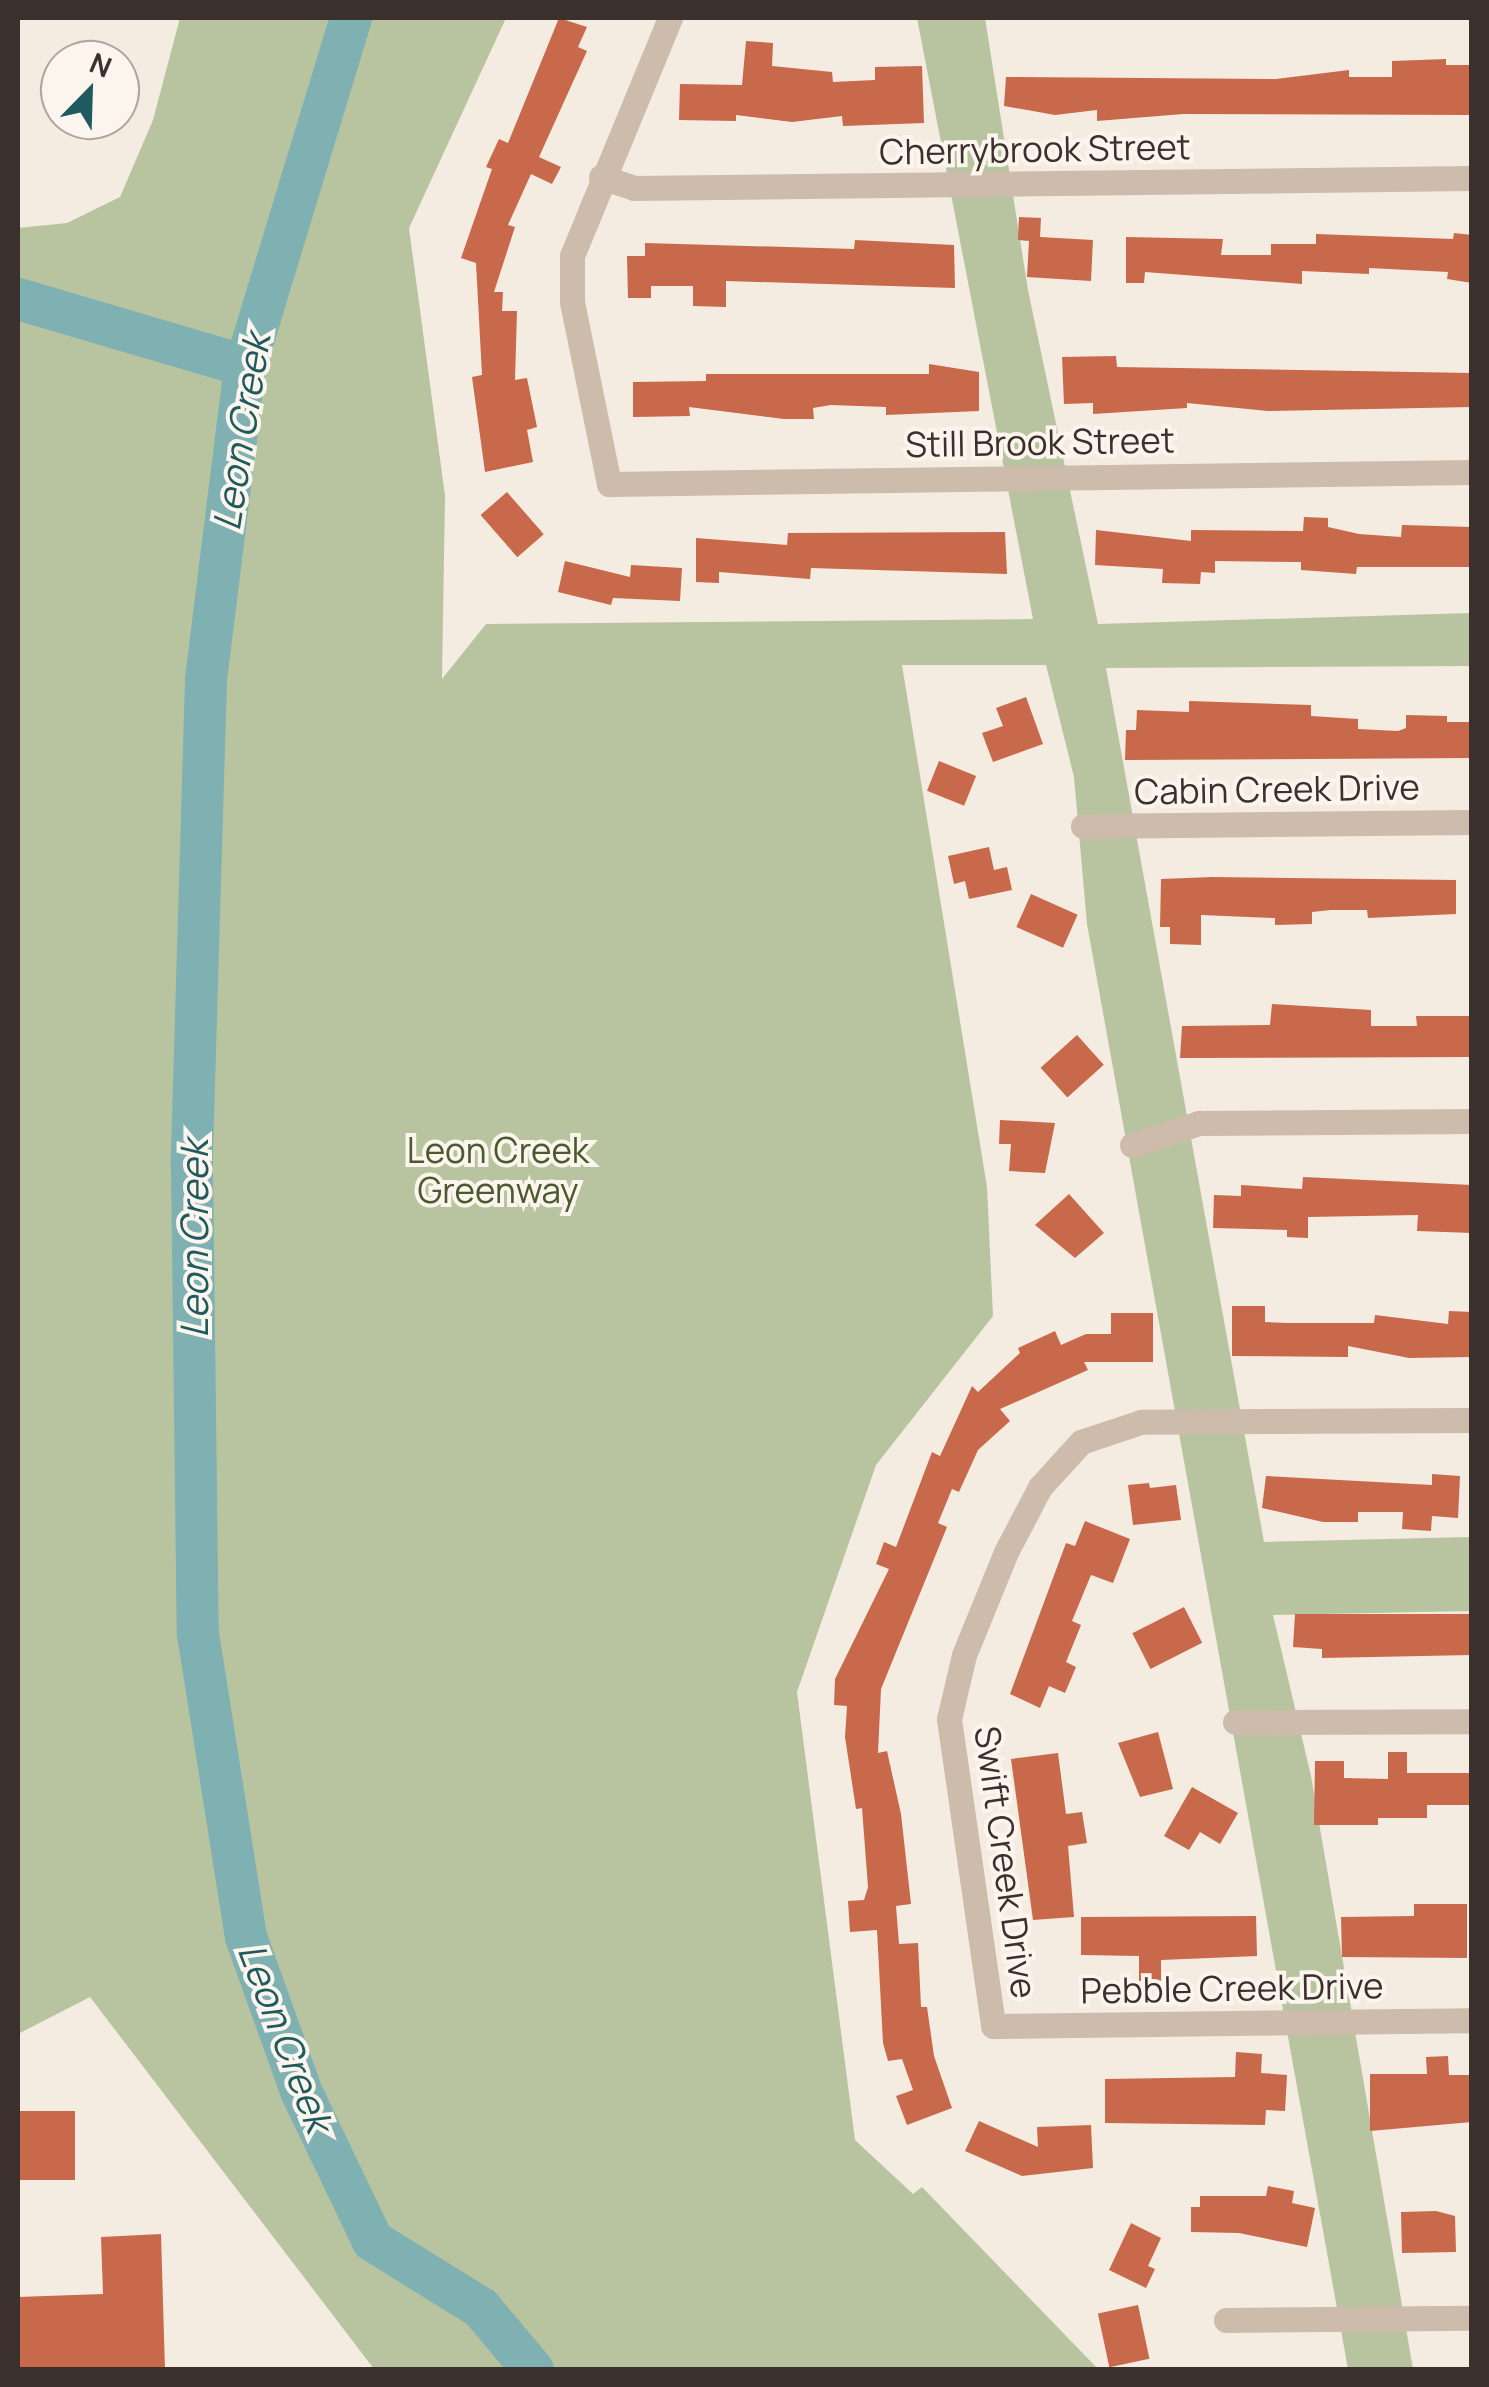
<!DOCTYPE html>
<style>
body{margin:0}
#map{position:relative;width:1489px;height:2387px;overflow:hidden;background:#f4ebe1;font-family:Manrope,sans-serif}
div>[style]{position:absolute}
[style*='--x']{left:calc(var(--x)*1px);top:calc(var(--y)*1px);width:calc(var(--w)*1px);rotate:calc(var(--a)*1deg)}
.green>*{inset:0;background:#b8c4a0}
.river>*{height:42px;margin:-21px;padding:0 21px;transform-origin:21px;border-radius:21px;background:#7fb0b2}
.building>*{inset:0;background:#c8694b;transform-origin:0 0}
.minor>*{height:25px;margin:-12.5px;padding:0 12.5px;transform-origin:12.5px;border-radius:12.5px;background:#cdbbac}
span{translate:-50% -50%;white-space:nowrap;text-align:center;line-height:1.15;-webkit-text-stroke:8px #fbf5ee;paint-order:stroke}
.street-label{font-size:35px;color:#3b302b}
.park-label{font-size:35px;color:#4a5a2e}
.water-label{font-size:38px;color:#1f5a5e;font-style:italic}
.frame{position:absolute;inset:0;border:20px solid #3b302b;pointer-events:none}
.north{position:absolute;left:40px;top:40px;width:100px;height:100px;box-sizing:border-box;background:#fbf5ee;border:2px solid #aea6a0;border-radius:50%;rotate:23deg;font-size:28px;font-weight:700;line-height:40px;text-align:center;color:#3b302b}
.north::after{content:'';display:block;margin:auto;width:35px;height:45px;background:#1f5a5e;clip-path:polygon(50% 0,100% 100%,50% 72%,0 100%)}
</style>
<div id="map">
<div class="green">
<div style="clip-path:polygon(180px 18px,506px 18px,409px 228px,445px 496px,442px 679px,486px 624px,1033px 619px,917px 18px,985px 18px,1028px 290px,1098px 624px,1471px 613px,1471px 666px,1106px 668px,1264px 1542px,1471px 1537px,1471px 1611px,1273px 1615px,1311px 1776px,1413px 2369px,1348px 2369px,1087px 924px,1074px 777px,1046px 665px,902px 665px,987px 1187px,993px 1316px,876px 1465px,797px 1692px,855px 2140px,913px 2194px,922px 2187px,1098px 2369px,374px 2369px,90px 1997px,18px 2034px,18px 228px,67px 223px,120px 197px,153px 120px)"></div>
</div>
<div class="river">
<div style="--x:351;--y:18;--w:364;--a:106.9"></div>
<div style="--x:245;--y:366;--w:316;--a:97.1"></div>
<div style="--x:206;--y:680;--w:486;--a:91.7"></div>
<div style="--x:192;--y:1166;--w:468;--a:89.3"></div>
<div style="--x:198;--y:1634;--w:307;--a:81"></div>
<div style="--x:246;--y:1937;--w:164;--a:70.3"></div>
<div style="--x:301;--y:2091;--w:166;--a:64.4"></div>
<div style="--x:373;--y:2241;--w:127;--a:31.8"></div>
<div style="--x:481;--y:2308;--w:81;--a:50"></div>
<div style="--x:18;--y:299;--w:237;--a:16.4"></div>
</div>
<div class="building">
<div style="clip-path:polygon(559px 18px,587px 27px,578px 47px,587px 51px,539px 157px,561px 167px,552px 184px,531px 174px,508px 225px,515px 227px,494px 292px,503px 292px,502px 311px,517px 311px,515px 380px,527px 378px,537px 427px,527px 430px,533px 462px,485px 472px,472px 377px,482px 375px,476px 263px,461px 258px,492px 169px,486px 167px,499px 139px,508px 143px)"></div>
<div style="clip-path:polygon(746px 41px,773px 43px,772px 66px,832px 72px,833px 82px,875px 80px,875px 67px,922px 66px,924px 123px,843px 126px,842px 116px,792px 122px,736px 115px,736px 121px,679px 120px,680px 84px,742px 85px)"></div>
<div style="clip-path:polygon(1446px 59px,1446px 65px,1472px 65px,1472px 115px,1183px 114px,1097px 121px,1097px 110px,1055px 115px,1004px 106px,1006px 77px,1276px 79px,1349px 70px,1349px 77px,1392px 77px,1392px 61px)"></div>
<div style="clip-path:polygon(1019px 217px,1041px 218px,1040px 237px,1093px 240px,1091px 281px,1027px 277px,1029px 241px,1018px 240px)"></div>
<div style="clip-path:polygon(1454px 233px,1472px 235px,1472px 283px,1447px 279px,1448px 272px,1369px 268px,1369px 274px,1302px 271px,1302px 284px,1145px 272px,1144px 283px,1126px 283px,1126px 237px,1223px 239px,1221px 255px,1271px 255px,1271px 244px,1316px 244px,1316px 234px,1453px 239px)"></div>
<div style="clip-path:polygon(855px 240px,954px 245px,955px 288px,726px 281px,726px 307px,693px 306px,693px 286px,651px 286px,651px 298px,628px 298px,627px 256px,645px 256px,645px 243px,854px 249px)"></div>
<div style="clip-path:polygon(1116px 356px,1117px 367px,1472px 373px,1472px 407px,1268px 411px,1187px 403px,1187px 408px,1093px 414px,1093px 403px,1064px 404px,1062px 357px)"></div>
<div style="clip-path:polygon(929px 364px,979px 372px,979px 411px,886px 415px,886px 407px,831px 405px,813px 408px,814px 419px,784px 419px,689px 407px,690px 416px,633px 417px,633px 382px,706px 381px,706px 374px,929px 374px)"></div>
<div style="left:507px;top:492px;width:56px;height:35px;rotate:49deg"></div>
<div style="clip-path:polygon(1304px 517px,1328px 518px,1328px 527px,1359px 534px,1401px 537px,1402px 525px,1472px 527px,1472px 567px,1357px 567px,1356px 574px,1301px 570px,1301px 562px,1215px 561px,1215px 573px,1201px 572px,1200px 584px,1162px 583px,1163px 569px,1095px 565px,1096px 530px,1191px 541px,1191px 530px,1303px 531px)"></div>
<div style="clip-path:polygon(1005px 532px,1007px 574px,811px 568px,810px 579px,719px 572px,719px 583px,696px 582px,696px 538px,787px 545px,788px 533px)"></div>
<div style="clip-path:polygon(565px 561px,630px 577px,631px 565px,682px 568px,680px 601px,613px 598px,611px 605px,558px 592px)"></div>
<div style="clip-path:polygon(1026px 697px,1043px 744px,993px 762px,982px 733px,1003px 726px,996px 708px)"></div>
<div style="clip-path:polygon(1189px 701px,1311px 705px,1311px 716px,1358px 719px,1358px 729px,1398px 731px,1406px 728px,1406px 715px,1447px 716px,1447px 722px,1472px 722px,1472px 758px,1125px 760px,1126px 730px,1136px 730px,1137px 710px,1189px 712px)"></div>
<div style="left:939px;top:761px;width:40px;height:32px;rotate:22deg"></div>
<div style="clip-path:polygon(989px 847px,994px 870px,1007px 867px,1012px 890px,969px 899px,965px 881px,954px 884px,948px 856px)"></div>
<div style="clip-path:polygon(1212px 877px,1456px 880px,1456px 914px,1368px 918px,1367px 910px,1331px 910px,1312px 912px,1312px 924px,1275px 925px,1275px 918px,1201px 915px,1201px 945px,1170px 944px,1170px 927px,1160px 927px,1161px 879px)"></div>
<div style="left:1031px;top:894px;width:51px;height:36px;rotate:24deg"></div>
<div style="clip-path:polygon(1272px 1004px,1371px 1010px,1371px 1026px,1417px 1026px,1416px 1016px,1472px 1016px,1472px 1057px,1180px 1058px,1182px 1026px,1270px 1025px)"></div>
<div style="left:1077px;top:1035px;width:40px;height:49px;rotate:48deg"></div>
<div style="clip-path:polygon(1000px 1120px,1055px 1123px,1045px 1173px,1009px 1171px,1011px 1144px,999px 1144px)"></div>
<div style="clip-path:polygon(1303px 1177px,1472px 1185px,1472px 1233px,1417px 1231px,1418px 1215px,1308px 1217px,1308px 1238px,1287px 1237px,1287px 1230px,1213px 1228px,1214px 1195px,1241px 1196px,1241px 1185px,1302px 1189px)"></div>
<div style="clip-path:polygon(1069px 1194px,1104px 1233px,1075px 1258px,1035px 1225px)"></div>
<div style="clip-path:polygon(1232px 1306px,1265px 1306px,1265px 1322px,1287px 1323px,1374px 1323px,1375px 1315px,1448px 1324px,1449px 1311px,1472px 1312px,1472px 1357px,1409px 1358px,1348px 1346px,1348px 1357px,1232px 1356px)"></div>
<div style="clip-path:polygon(1111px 1313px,1153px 1313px,1153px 1362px,1084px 1362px,1088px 1370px,1000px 1409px,1010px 1421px,978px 1450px,959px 1492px,952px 1489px,938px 1523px,947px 1527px,881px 1689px,878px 1753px,887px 1751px,901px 1814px,911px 1904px,896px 1906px,899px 1944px,918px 1943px,921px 2007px,927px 2007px,934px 2056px,952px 2108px,907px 2125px,896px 2096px,913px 2090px,902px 2059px,888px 2061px,883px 2043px,877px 1930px,850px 1932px,848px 1901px,864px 1900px,868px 1887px,862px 1808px,856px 1809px,845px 1737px,847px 1706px,834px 1705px,835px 1679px,889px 1569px,876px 1564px,884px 1542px,896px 1547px,932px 1452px,940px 1456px,972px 1386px,978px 1392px,1020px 1353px,1018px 1348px,1055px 1331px,1061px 1345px,1086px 1334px,1111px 1334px)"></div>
<div style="clip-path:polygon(1432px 1474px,1460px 1476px,1458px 1518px,1432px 1516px,1431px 1531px,1402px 1529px,1403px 1512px,1358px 1512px,1358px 1522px,1323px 1522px,1262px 1508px,1266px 1476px,1432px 1485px)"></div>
<div style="clip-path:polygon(1149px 1483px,1150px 1488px,1176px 1485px,1181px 1520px,1133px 1525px,1128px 1485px)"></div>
<div style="clip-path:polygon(1085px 1521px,1130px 1539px,1113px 1583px,1091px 1575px,1072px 1621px,1081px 1625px,1066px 1662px,1076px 1667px,1065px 1693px,1049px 1686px,1040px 1708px,1010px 1694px,1066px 1543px,1075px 1546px)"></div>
<div style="left:1184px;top:1607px;width:40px;height:58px;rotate:63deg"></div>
<div style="clip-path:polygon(1295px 1614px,1472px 1614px,1472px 1655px,1322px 1658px,1322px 1649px,1293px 1647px)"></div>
<div style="clip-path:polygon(1158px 1732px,1173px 1789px,1140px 1797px,1118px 1743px)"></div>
<div style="clip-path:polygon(1388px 1752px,1407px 1752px,1407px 1773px,1472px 1773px,1472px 1805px,1427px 1805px,1427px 1818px,1378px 1818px,1378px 1825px,1314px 1825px,1315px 1761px,1344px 1761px,1344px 1778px,1388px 1779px)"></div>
<div style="clip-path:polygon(1058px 1753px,1066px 1814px,1082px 1812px,1087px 1843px,1068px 1846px,1074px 1917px,1033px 1920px,1011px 1759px)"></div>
<div style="clip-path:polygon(1192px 1787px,1238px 1813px,1220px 1844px,1200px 1832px,1189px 1850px,1164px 1836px)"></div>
<div style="clip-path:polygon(1414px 1904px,1467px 1904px,1467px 1958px,1342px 1957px,1341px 1917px,1414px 1916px)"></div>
<div style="clip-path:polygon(1256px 1916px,1257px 1956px,1161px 1960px,1161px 1981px,1139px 1981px,1139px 1956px,1081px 1955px,1081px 1917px)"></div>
<div style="clip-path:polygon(1236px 2052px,1262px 2054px,1261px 2073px,1287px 2075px,1285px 2111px,1266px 2110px,1265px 2125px,1105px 2123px,1105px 2079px,1235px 2077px)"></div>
<div style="clip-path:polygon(1448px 2056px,1449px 2075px,1472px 2075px,1472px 2122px,1370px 2131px,1370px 2074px,1427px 2074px,1426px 2057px)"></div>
<div style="left:18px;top:2111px;width:57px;height:69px"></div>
<div style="clip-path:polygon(979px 2121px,1038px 2147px,1037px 2127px,1091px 2125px,1093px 2168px,1022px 2176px,965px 2151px)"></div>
<div style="clip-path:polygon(1268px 2186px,1294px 2191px,1292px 2203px,1315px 2208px,1307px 2247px,1239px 2233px,1191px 2232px,1191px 2207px,1200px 2207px,1200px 2196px,1266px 2196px)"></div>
<div style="clip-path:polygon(1436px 2211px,1455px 2216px,1456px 2252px,1402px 2253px,1401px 2212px)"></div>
<div style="clip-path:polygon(1131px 2223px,1161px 2238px,1148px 2266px,1155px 2269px,1146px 2288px,1109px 2270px)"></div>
<div style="clip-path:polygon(161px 2234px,165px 2370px,19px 2370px,18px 2297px,103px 2294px,101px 2237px)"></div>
<div style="left:1138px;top:2305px;width:55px;height:41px;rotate:78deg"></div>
</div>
<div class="minor">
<div style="--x:670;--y:18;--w:257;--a:112.4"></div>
<div style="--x:572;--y:256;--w:46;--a:90"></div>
<div style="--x:572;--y:302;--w:186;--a:78.5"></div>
<div style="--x:609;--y:484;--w:863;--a:-0.8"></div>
<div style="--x:601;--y:177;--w:35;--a:18"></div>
<div style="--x:634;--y:188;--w:838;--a:-0.68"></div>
<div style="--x:1083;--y:826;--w:389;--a:-0.6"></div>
<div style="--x:1132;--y:1145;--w:71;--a:-18.2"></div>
<div style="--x:1199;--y:1123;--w:273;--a:-0.4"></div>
<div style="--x:1472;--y:1420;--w:331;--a:179.7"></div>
<div style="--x:1141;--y:1422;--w:63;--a:161.6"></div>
<div style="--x:1081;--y:1442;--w:61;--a:132.3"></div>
<div style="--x:1040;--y:1487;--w:73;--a:117.6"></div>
<div style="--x:1006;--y:1552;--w:111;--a:112.2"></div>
<div style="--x:964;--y:1655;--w:66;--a:103.2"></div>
<div style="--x:949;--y:1719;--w:310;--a:81.8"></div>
<div style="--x:993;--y:2026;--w:479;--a:-0.7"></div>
<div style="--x:1235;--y:1722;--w:237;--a:-0.2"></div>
<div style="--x:1226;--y:2320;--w:246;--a:-0.5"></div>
</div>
<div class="street-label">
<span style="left:1035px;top:149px;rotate:-1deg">Cherrybrook Street</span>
<span style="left:1040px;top:442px;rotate:-1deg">Still Brook Street</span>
<span style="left:1277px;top:789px;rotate:-1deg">Cabin Creek Drive</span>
<span style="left:1006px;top:1862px;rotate:82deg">Swift Creek Drive</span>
<span style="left:1232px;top:1988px;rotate:-1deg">Pebble Creek Drive</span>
</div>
<div class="park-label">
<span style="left:498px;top:1170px">Leon Creek<br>Greenway</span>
</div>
<div class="water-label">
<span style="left:241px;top:432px;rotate:-81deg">Leon Creek</span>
<span style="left:194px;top:1239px;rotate:-90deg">Leon Creek</span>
<span style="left:286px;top:2037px;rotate:69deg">Leon Creek</span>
</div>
<div class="frame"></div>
<div class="north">N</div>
</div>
